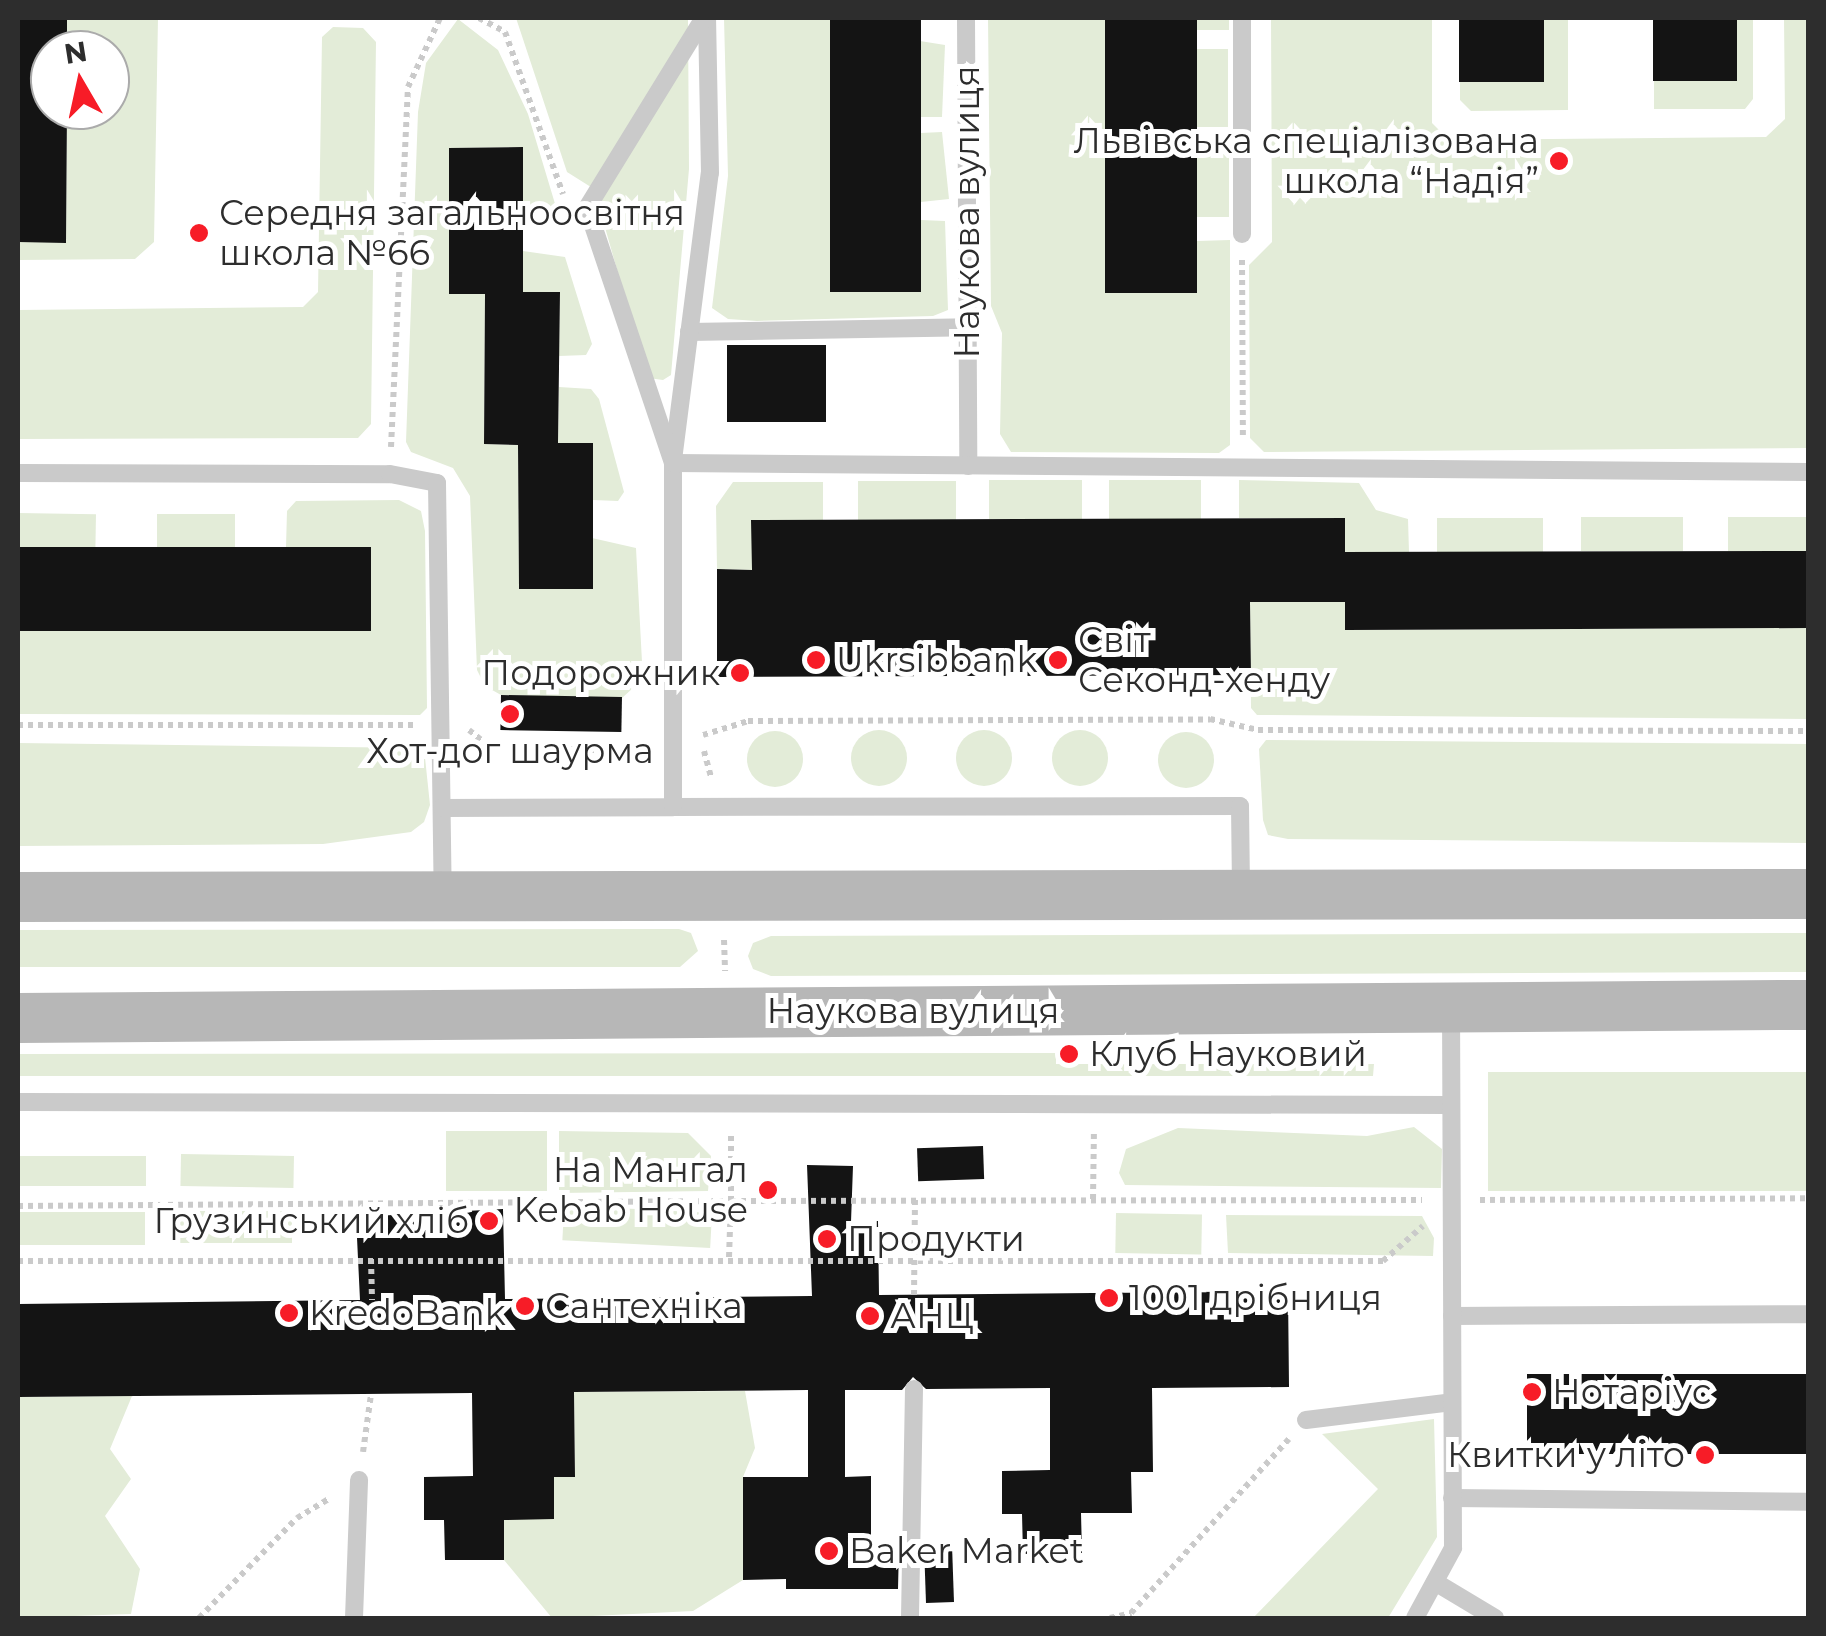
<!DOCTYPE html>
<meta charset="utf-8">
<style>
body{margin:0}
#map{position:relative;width:1826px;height:1636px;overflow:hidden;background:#fff;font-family:Montserrat,sans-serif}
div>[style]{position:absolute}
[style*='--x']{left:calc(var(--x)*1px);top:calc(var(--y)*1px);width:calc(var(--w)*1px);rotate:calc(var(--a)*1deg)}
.green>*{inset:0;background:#e3ecd8;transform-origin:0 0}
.round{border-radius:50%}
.building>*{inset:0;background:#141414;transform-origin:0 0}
.path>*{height:6px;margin-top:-3px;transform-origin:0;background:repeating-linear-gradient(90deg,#cacaca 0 5px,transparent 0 10px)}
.service>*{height:18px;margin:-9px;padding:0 9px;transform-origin:9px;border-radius:9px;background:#cacaca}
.secondary>*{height:50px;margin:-25px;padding:0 25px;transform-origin:25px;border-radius:25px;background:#b7b7b7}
.dots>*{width:28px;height:28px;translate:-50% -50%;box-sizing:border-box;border:5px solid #fff;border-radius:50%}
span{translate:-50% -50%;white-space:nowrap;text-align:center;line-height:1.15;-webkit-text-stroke:10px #fff;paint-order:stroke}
.poi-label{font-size:35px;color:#2d2d2d}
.right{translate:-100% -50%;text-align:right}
.left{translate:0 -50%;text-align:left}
.street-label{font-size:35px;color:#2d2d2d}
.frame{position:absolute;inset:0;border:20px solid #2d2d2d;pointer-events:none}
.north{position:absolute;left:30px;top:30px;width:100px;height:100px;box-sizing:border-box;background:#fff;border:2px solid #ababab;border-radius:50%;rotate:351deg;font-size:28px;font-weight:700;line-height:40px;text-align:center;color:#2d2d2d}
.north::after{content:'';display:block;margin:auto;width:35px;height:45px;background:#f71c27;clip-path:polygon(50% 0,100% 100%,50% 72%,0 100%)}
</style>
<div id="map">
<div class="green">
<div style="clip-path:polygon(67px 18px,158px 18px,154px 242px,135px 259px,18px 260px,18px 242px,66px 242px,67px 110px,110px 110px,110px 50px,67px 50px)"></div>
<div style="clip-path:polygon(516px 18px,688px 18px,689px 169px,671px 375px,663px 380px,648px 378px,594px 189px,567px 172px)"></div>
<div style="clip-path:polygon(724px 18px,830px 18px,831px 292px,921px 292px,921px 220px,945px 221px,948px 310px,933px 316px,757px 321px,728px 319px,712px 308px,728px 176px)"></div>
<div style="clip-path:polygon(988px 18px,1105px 18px,1106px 293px,1196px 293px,1197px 241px,1230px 240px,1230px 445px,1219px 453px,1011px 452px,1000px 434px,1002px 333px,991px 306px)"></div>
<div style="left:1196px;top:18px;width:33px;height:12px"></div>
<div style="clip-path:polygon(1271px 18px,1432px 18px,1432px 123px,1449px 140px,1766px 137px,1785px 119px,1784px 18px,1808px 18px,1808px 448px,1264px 452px,1250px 438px,1249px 265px,1272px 242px)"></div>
<div style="clip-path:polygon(1544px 18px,1568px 18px,1568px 110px,1471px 111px,1460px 100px,1460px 82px,1544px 81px)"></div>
<div style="clip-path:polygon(1737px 18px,1753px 18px,1753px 99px,1745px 109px,1654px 109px,1654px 81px,1737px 80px)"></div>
<div style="clip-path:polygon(458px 19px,498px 50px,528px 114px,556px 207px,523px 210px,522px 147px,449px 148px,449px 293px,485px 294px,484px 444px,518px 445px,519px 589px,592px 589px,592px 538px,636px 548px,642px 662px,633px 688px,622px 698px,501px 695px,485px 686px,477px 670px,470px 496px,453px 468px,411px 452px,406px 442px,418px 112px,426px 63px)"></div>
<div style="clip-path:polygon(333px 27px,363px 28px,376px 42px,371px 424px,358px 438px,18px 439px,18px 310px,303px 307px,318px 292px,322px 37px)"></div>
<div style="clip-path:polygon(920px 41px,945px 45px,942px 117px,921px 117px)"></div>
<div style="left:1196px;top:49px;width:32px;height:78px"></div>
<div style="clip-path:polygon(942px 132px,949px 199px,921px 202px,921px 133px)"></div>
<div style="left:1229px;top:144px;width:73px;height:33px;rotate:90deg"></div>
<div style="clip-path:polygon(523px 251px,565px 257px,592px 344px,586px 355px,559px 356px,560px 293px,523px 292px)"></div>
<div style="clip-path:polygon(559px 387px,591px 389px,599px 399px,624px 492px,618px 501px,593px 500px,558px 443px)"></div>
<div style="left:989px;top:480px;width:93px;height:39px"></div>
<div style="left:1109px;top:480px;width:92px;height:39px"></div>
<div style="clip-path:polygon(1239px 480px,1359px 483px,1376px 510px,1408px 519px,1409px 552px,1345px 552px,1344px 518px,1239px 518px)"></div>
<div style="left:858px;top:481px;width:98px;height:39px"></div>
<div style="clip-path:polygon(733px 482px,823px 482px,823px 520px,752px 520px,752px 570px,717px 569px,716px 506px)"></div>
<div style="clip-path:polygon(399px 500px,421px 511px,425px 531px,427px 708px,420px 715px,18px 714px,18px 631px,371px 630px,371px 547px,286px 547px,287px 511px,296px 501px)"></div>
<div style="left:18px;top:513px;width:78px;height:34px;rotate:1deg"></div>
<div style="left:157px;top:514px;width:78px;height:33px"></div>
<div style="left:1683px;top:517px;width:34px;height:102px;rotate:90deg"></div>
<div style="left:1728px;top:517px;width:80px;height:34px"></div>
<div style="left:1437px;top:518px;width:106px;height:34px"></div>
<div style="clip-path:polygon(1250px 602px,1345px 602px,1346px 630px,1808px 628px,1808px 719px,1257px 715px,1251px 708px)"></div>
<div class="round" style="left:851px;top:730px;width:56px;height:56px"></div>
<div class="round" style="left:1052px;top:730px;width:56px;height:56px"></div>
<div class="round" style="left:956px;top:730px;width:56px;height:56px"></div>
<div class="round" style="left:747px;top:731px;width:56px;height:56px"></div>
<div class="round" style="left:1158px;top:732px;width:56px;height:56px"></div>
<div style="clip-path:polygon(1266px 740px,1808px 744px,1808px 843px,1288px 839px,1268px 835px,1263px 820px,1259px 749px)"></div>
<div style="clip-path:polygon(18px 743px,424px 748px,430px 805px,424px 822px,411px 832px,323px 844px,18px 846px)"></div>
<div style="clip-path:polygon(679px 929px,691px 933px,698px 951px,680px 967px,18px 967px,18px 930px)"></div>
<div style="clip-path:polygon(1808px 933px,1808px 972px,771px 976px,753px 969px,748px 956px,753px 943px,771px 936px)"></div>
<div style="clip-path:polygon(1056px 1053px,1056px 1064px,1374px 1064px,1373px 1076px,18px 1076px,18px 1054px)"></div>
<div style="left:1808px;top:1072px;width:119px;height:320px;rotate:90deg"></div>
<div style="clip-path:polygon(1414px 1127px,1442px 1149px,1441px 1188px,1125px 1185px,1119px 1173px,1126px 1149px,1178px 1128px,1367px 1136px)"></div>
<div style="left:446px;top:1131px;width:101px;height:60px"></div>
<div style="clip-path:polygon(559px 1131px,688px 1133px,711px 1156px,708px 1191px,559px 1193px)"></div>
<div style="left:181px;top:1154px;width:113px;height:32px;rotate:1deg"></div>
<div style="left:146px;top:1156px;width:30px;height:128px;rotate:90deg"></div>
<div style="left:292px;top:1211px;width:32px;height:113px;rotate:90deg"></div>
<div style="left:145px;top:1212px;width:33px;height:127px;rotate:90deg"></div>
<div style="left:712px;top:1213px;width:35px;height:148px;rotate:93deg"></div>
<div style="left:1116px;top:1213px;width:86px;height:40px;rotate:1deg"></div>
<div style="clip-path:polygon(1226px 1215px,1422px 1216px,1434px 1238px,1433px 1256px,1228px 1253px)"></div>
<div style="clip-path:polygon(745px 1391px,755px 1448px,743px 1477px,743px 1580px,693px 1611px,552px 1618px,504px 1560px,504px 1520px,554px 1477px,575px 1477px,574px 1392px)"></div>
<div style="clip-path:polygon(132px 1396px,110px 1449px,131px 1479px,105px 1516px,140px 1569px,131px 1614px,18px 1618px,18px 1397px)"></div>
<div style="clip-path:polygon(1434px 1419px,1437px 1537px,1388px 1618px,1253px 1618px,1378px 1489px,1322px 1434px)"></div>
</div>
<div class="building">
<div style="clip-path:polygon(18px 18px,67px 18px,67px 50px,50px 50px,50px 110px,67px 110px,66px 243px,18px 242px)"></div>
<div style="left:830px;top:18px;width:91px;height:274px"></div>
<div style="left:1105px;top:18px;width:92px;height:275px"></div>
<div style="left:1459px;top:18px;width:85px;height:64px"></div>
<div style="left:1653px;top:18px;width:84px;height:63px"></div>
<div style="clip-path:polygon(523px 147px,523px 292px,560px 292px,558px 443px,593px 443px,593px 589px,519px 589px,518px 445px,484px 444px,485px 294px,449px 294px,449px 148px)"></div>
<div style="left:727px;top:345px;width:99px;height:77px"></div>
<div style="clip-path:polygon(1345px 518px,1345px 552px,1808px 551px,1808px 628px,1345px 630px,1345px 602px,1250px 602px,1251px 675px,717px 677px,717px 569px,752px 570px,751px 520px)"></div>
<div style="left:18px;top:547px;width:353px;height:84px"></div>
<div style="left:501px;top:695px;width:121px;height:35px;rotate:1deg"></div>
<div style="left:983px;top:1146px;width:33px;height:66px;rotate:88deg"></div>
<div style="clip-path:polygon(807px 1165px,853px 1166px,851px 1222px,878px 1221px,879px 1295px,1288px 1291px,1289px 1387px,1152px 1388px,1153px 1472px,1131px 1472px,1132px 1513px,1081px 1513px,1082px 1553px,1023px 1554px,1022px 1514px,1002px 1514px,1002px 1471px,1050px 1470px,1050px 1388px,926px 1389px,913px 1377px,902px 1390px,845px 1390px,845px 1477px,871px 1476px,871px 1548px,899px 1547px,898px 1589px,786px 1589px,786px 1579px,743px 1580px,743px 1477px,808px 1477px,808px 1390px,574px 1392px,575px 1477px,554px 1477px,554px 1519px,504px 1520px,504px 1560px,445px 1560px,444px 1520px,424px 1520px,424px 1477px,473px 1476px,472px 1393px,18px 1397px,18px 1304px,360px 1300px,356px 1217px,503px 1209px,505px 1299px,812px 1296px)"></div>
<div style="left:1808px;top:1374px;width:80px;height:281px;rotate:90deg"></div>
<div style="left:952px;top:1545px;width:57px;height:28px;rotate:88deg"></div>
</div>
<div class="path">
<div style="--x:479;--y:18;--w:30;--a:28"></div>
<div style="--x:505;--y:32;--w:172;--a:70.3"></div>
<div style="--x:1242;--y:260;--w:178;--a:89.7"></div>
<div style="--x:391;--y:447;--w:360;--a:-87.3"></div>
<div style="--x:408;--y:87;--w:76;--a:-65.1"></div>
<div style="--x:18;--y:725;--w:395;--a:0"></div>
<div style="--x:469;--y:730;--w:26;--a:39"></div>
<div style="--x:489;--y:746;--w:157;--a:2.2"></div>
<div style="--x:703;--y:735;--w:47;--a:-17.3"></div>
<div style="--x:748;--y:721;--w:462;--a:-0.2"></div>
<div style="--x:1210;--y:719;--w:49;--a:12.9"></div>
<div style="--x:1258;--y:730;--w:550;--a:0.1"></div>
<div style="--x:704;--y:751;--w:27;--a:75"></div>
<div style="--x:724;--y:940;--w:31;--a:88"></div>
<div style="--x:1093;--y:1199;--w:69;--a:-89.2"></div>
<div style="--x:1480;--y:1200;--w:328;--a:-0.3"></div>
<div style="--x:18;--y:1206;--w:713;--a:-0.4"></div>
<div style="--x:731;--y:1201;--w:70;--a:-90"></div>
<div style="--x:729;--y:1257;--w:56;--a:-88"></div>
<div style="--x:731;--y:1201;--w:691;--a:-0.08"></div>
<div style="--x:371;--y:1259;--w:41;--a:88.6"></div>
<div style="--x:18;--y:1261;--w:1365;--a:0"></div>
<div style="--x:1383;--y:1261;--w:53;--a:-41.2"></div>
<div style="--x:914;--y:1295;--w:97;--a:-89.4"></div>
<div style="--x:363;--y:1452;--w:59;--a:-82.1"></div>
<div style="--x:199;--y:1618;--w:140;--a:-45.6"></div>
<div style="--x:297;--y:1518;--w:39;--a:-31"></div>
<div style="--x:1110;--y:1618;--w:22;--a:-13"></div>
<div style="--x:1131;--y:1613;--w:235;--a:-47.8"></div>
</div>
<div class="service">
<div style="--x:966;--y:18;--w:448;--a:89.7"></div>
<div style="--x:1242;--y:18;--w:216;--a:90"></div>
<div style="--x:689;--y:332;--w:279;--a:-1"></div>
<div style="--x:673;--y:460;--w:289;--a:-82.7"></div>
<div style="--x:710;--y:173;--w:155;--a:-91.1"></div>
<div style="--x:673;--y:463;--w:269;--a:-108.6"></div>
<div style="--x:587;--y:208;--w:223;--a:-58.4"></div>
<div style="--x:18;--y:473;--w:372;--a:0.2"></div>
<div style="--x:390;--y:474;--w:48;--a:10.8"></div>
<div style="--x:437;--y:483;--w:408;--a:89.2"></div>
<div style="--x:673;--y:807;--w:567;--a:-0.1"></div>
<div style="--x:1240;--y:806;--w:84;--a:89.3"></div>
<div style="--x:442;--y:808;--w:231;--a:-0.2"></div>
<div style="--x:673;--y:807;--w:344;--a:-90"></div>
<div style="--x:673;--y:463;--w:1135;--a:0.45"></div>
<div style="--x:18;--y:1102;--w:1433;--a:0.12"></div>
<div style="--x:1452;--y:1316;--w:356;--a:-0.3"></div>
<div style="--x:1306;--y:1420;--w:147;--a:-7"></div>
<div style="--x:1452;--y:1498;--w:356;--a:0.6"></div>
<div style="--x:1435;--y:1582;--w:70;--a:31"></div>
<div style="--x:354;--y:1618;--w:138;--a:-87.9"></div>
<div style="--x:910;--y:1618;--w:229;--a:-89"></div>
<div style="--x:1415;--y:1618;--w:80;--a:-61.5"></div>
<div style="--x:1453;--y:1548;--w:536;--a:-90.21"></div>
</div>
<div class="secondary">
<div style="--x:18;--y:897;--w:1790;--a:-0.1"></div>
<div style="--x:18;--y:1018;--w:1790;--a:-0.42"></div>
</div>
<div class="dots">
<div style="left:1559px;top:161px;background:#f71c27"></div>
<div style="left:199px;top:233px;background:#f71c27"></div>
<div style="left:816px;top:660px;background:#f71c27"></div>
<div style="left:1058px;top:660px;background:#f71c27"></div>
<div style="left:740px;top:673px;background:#f71c27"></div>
<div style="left:510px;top:714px;background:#f71c27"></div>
<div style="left:1069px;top:1054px;background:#f71c27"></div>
<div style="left:768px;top:1190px;background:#f71c27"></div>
<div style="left:489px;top:1221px;background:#f71c27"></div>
<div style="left:827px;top:1239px;background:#f71c27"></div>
<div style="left:1109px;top:1298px;background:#f71c27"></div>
<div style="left:525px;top:1306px;background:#f71c27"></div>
<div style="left:289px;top:1313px;background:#f71c27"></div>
<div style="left:870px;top:1316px;background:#f71c27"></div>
<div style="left:1532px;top:1392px;background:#f71c27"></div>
<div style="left:1705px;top:1455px;background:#f71c27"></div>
<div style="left:829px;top:1551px;background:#f71c27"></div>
</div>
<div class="poi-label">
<span class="right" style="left:1539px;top:161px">Львівська спеціалізована<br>школа “Надія”</span>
<span class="left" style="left:219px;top:233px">Середня загальноосвітня<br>школа №66</span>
<span class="left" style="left:1078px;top:660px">Світ<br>Секонд-хенду</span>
<span class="left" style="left:836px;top:660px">Ukrsibbank</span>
<span class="right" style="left:720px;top:673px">Подорожник</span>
<span style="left:510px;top:751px">Хот-дог шаурма</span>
<span class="left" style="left:1089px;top:1054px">Клуб Науковий</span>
<span class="right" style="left:748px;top:1190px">На Мангал<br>Kebab House</span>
<span class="right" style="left:469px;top:1221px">Грузинський хліб</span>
<span class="left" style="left:847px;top:1239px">Продукти</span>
<span class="left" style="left:1129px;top:1298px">1001 дрібниця</span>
<span class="left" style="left:545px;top:1306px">Сантехніка</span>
<span class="left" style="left:309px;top:1313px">KredoBank</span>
<span class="left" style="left:890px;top:1316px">АНЦ</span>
<span class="left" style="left:1552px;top:1392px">Нотаріус</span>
<span class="right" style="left:1685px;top:1455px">Квитки у літо</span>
<span class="left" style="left:849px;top:1551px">Baker Market</span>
</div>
<div class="street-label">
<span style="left:967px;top:212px;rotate:-90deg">Наукова вулиця</span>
<span style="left:913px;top:1011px">Наукова вулиця</span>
</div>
<div class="frame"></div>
<div class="north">N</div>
</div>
